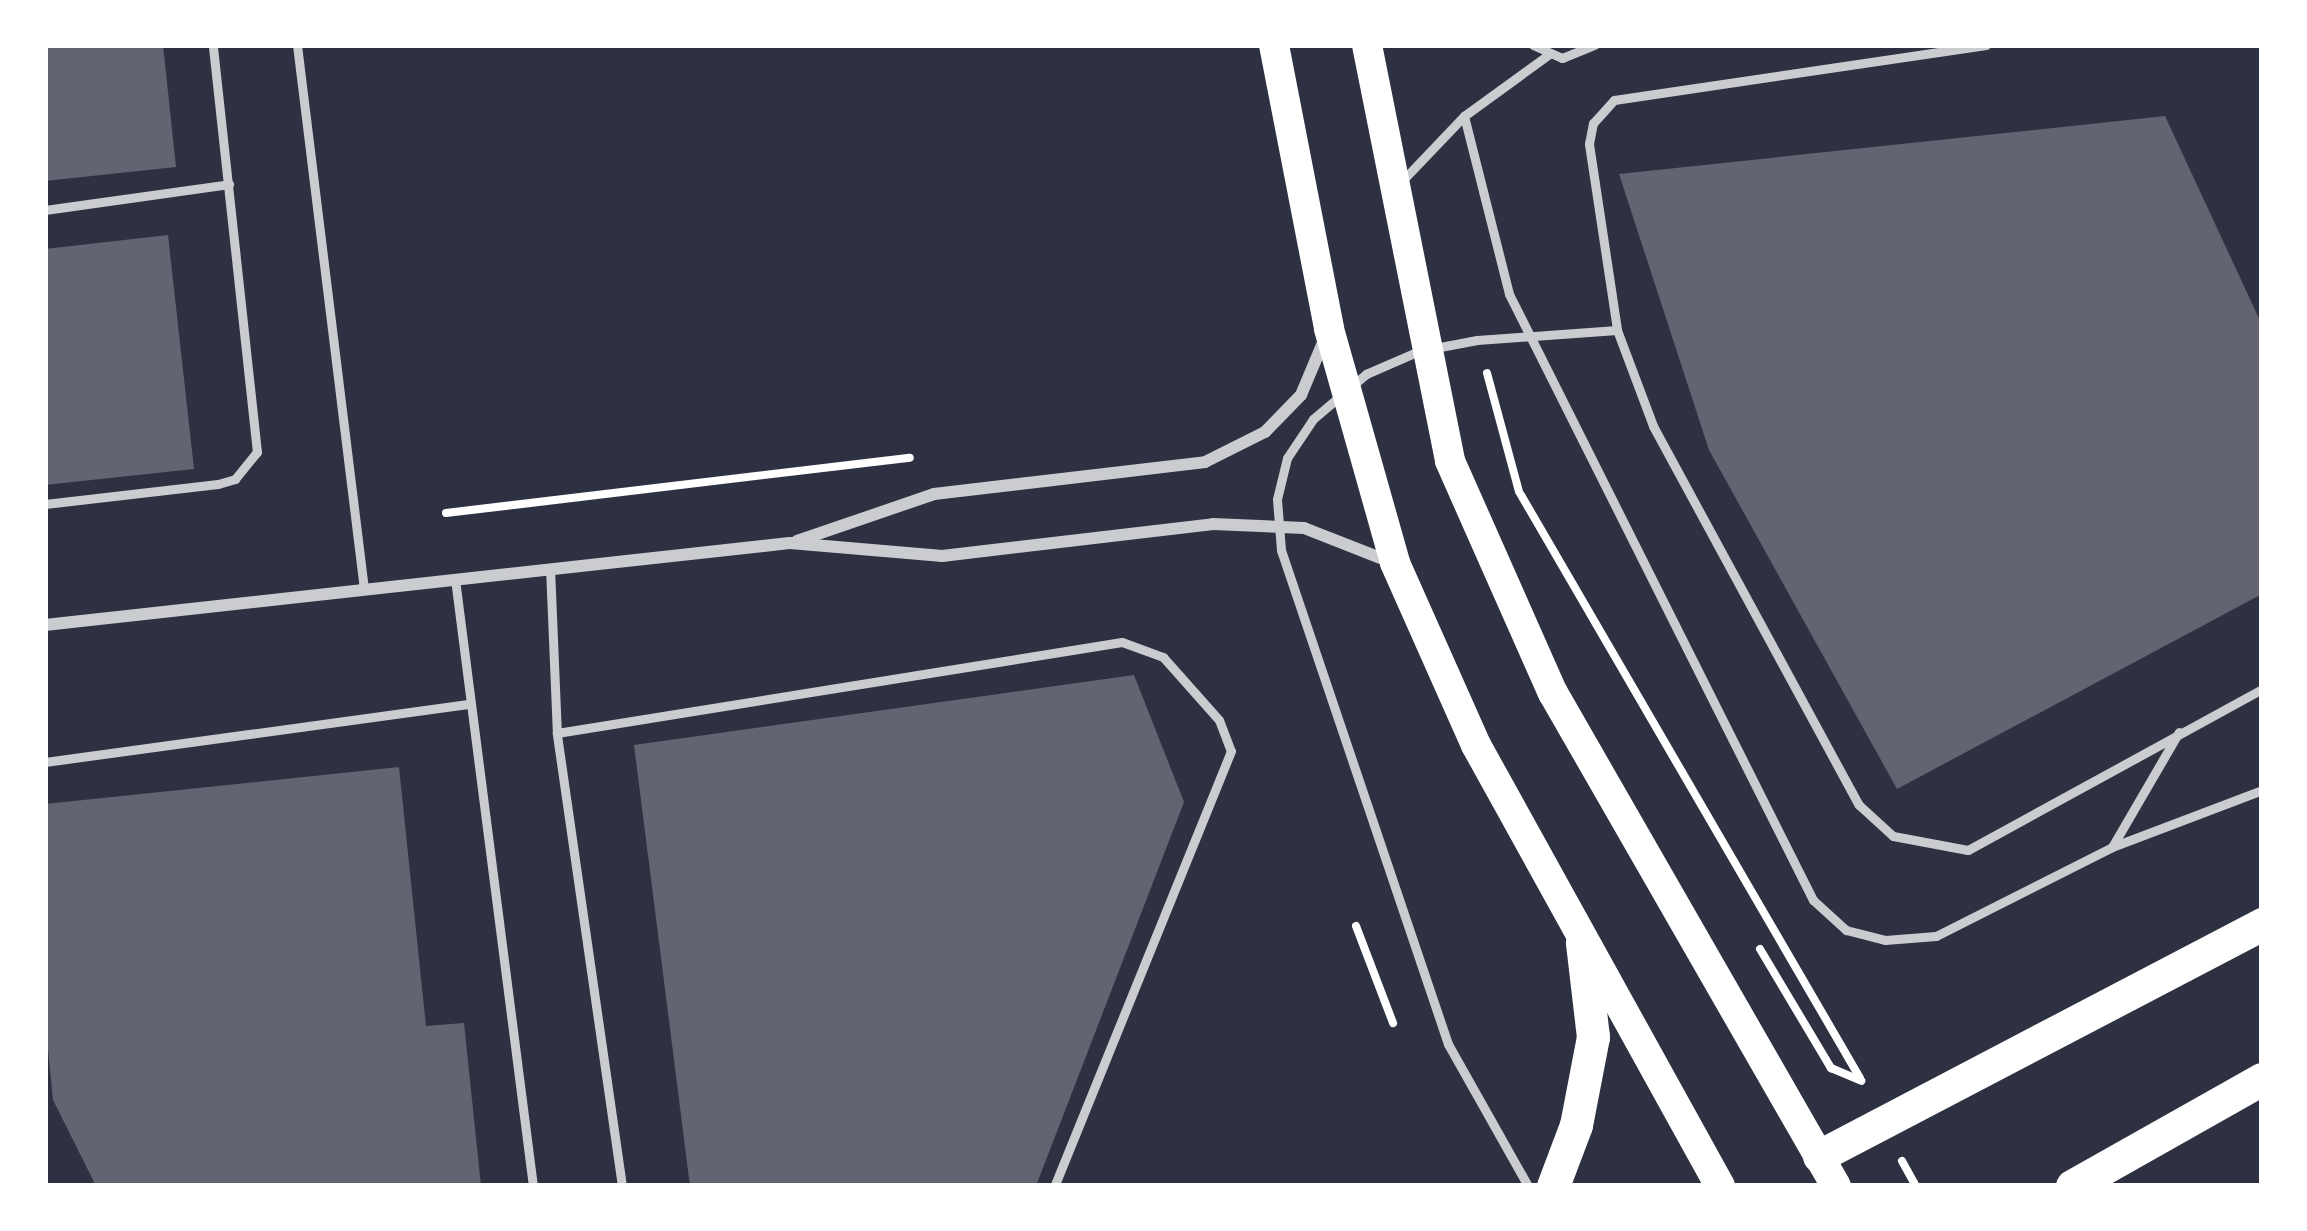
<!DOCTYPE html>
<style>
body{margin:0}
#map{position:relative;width:2307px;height:1231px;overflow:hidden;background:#2d3142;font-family:"Archivo Narrow",sans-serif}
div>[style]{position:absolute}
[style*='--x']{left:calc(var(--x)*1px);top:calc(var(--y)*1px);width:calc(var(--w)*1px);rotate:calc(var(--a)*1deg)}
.building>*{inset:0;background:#626471}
.path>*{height:8px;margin:-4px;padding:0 4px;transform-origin:4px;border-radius:4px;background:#fff}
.service>*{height:9px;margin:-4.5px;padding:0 4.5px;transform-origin:4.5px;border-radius:4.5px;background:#caccd0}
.minor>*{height:12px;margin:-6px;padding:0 6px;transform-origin:6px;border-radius:6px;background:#caccd0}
.primary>*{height:30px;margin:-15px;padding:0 15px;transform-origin:15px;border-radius:15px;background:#fff}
.trunk>*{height:33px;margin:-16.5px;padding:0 16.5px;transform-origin:16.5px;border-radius:16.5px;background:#fff}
span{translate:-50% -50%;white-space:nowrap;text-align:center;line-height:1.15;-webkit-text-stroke:9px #fff;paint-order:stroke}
.frame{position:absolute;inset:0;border:48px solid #fff;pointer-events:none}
</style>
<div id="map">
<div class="building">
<div style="clip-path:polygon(45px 45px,163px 45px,176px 167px,45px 181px)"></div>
<div style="clip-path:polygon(2165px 116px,2262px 325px,2262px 594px,1897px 789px,1709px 450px,1619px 174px)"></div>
<div style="clip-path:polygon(168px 235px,194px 469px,45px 485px,45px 249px)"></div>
<div style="clip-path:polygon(1134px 675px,1184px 802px,1036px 1186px,690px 1186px,634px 745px)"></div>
<div style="clip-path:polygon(399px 767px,426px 1026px,464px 1023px,481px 1186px,96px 1186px,53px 1100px,45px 1019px,45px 804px)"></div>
</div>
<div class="path">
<div style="--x:1487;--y:373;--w:123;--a:74.9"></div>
<div style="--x:1521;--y:495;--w:674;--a:59.82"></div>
<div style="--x:446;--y:513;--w:467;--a:-6.8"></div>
<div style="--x:1356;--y:926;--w:104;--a:69.1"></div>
<div style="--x:1760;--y:949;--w:139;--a:59.2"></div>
<div style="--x:1831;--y:1068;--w:33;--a:23"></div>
<div style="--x:1902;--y:1161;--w:29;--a:61"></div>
</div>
<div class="service">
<div style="--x:297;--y:45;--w:548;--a:82.98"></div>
<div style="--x:1533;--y:45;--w:32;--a:24"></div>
<div style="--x:1562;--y:58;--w:35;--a:-22"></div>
<div style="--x:1986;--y:45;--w:376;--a:171.6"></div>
<div style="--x:1614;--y:100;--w:31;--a:132"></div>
<div style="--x:1593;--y:123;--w:21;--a:101"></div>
<div style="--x:1589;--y:144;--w:188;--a:81.4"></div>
<div style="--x:1617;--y:330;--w:103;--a:69.4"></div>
<div style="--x:1653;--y:426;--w:431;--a:61.5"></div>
<div style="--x:1859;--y:805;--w:46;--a:42.4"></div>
<div style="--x:1893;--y:836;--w:76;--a:10.6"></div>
<div style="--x:1968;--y:850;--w:335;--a:-28.7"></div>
<div style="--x:1464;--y:116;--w:184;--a:75.8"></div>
<div style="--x:1509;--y:294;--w:678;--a:63.36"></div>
<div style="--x:1813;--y:900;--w:45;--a:42.3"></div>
<div style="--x:1846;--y:930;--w:40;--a:14.4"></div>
<div style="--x:1885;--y:940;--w:51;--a:-4.5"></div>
<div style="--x:1936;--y:936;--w:197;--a:-26.8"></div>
<div style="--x:2112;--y:847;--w:160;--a:-20.8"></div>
<div style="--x:1402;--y:181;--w:90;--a:-46.4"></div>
<div style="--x:1464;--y:116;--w:104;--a:-36"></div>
<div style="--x:45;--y:210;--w:186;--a:-8"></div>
<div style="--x:45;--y:504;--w:174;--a:-6.6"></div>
<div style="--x:218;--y:484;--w:18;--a:-16"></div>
<div style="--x:235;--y:479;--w:35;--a:-51"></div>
<div style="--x:257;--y:452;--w:409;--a:-96.2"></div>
<div style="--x:550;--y:568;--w:165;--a:87.6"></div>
<div style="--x:455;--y:579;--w:612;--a:82.68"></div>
<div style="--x:45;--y:762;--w:427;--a:-7.8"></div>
<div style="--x:2112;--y:847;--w:133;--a:-59.8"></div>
<div style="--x:622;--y:1186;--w:458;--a:-98.2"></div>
<div style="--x:557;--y:733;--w:572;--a:-9.15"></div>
<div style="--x:1122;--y:642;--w:44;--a:20.1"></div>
<div style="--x:1163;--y:657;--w:84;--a:48.4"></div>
<div style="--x:1219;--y:720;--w:33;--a:69"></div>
<div style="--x:1231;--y:751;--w:470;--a:112.1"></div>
<div style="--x:1528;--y:1186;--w:163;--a:-119.4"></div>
<div style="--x:1448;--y:1044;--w:521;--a:-108.68"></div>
<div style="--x:1281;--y:550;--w:51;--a:-94.5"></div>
<div style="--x:1277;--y:499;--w:42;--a:-76.3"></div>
<div style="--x:1287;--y:458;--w:47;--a:-56.3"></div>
<div style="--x:1313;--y:419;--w:70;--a:-40.3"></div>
<div style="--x:1366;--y:374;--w:58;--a:-23.5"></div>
<div style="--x:1419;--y:351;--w:59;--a:-10.7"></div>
<div style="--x:1477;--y:340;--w:140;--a:-4.1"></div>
</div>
<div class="minor">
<div style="--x:797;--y:541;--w:145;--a:-18.9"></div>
<div style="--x:934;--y:494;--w:273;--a:-6.7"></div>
<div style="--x:1205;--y:462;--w:67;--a:-26.6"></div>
<div style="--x:1265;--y:432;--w:52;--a:-45.8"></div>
<div style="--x:1301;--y:395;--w:62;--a:-67.2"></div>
<div style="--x:45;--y:625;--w:749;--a:-6.28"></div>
<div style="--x:790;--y:543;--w:153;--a:4.9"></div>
<div style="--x:942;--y:556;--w:273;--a:-6.7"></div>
<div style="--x:1213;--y:524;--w:91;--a:2.5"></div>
<div style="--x:1304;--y:528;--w:90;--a:21.4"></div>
</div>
<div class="primary">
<div style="--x:1274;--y:45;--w:289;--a:79"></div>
<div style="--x:1329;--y:329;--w:243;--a:74.2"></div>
<div style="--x:1395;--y:563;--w:199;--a:66"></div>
<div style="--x:1476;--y:745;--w:504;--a:61.04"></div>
<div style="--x:1367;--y:45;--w:424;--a:78.7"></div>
<div style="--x:1450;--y:461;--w:254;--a:66.1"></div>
<div style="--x:1553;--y:693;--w:568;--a:60.14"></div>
</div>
<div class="trunk">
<div style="--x:1819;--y:1156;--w:500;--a:-27.64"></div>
<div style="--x:1553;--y:1186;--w:65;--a:-69.3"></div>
<div style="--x:1576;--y:1125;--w:90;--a:-79.1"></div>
<div style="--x:1593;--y:1037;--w:95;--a:-96.7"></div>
<div style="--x:2072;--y:1186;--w:218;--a:-29.4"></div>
</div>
<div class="frame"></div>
</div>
